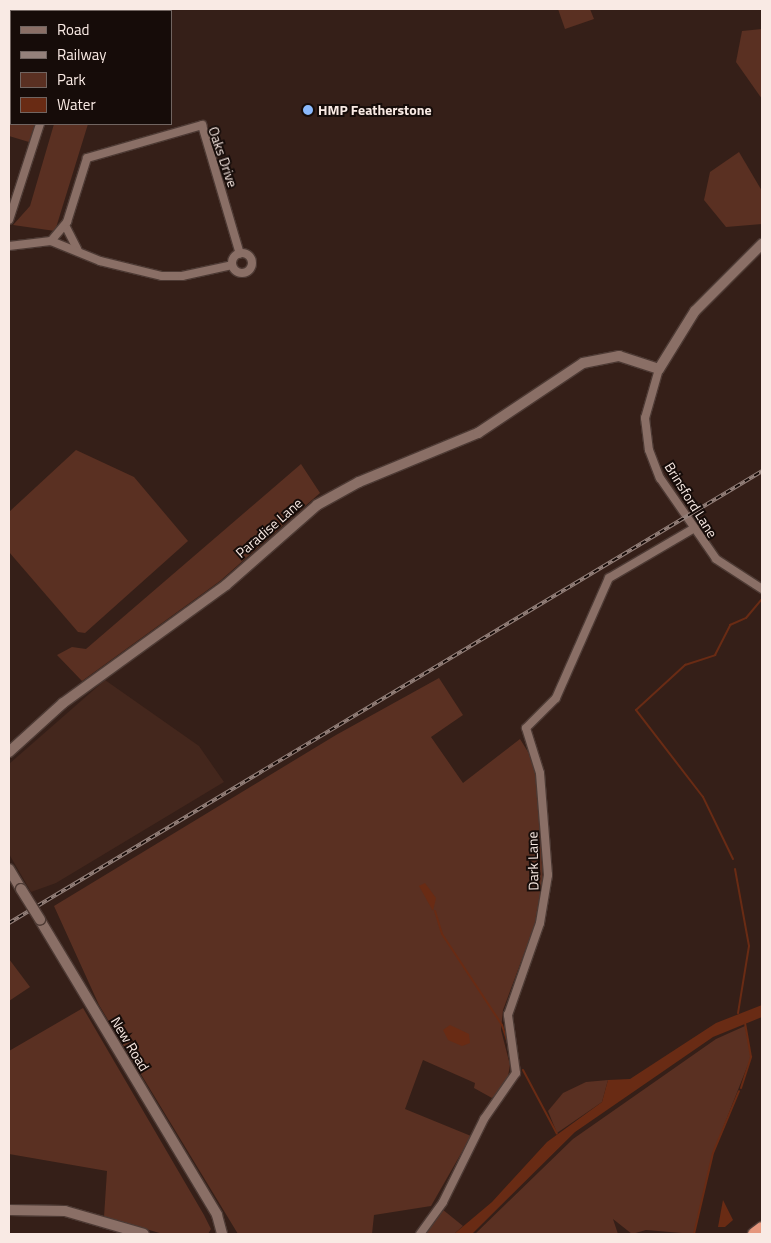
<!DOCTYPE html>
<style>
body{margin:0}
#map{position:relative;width:771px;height:1243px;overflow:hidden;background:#351f18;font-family:"Titillium Web",sans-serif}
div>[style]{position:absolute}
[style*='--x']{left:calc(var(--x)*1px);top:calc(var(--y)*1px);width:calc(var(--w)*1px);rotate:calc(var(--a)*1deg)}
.built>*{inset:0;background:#44271d}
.green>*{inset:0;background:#5a3022}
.water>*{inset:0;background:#692b14}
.stream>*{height:2px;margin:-1px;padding:0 1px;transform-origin:1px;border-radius:1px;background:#692b14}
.roads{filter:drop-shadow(1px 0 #4d3a34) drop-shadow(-1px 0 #4d3a34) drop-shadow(0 1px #4d3a34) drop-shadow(0 -1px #4d3a34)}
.minor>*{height:8px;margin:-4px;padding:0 4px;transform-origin:4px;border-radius:4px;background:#8a6f66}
.minor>.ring{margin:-4px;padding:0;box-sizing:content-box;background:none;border:8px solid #8a6f66;border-radius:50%}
.tertiary>*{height:10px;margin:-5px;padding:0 5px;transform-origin:5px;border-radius:5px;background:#8a6f66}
.trunk>*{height:12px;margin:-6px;padding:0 6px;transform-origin:6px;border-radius:6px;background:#e4967c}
.rail>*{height:4px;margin-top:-2px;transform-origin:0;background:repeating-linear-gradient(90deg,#160c09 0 5.5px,#94817b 0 11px);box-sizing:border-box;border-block:1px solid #94817b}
.bridges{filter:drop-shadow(1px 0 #4d3a34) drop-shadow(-1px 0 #4d3a34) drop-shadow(0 1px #4d3a34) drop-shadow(0 -1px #4d3a34)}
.tertiary-bridge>*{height:10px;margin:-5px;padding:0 5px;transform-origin:5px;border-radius:5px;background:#8a6f66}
.dots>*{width:14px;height:14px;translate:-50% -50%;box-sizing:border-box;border:2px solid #160c09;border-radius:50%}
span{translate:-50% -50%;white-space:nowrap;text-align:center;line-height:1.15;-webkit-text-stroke:4px #160c09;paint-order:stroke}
.poi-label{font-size:14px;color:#f9eae4;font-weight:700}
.left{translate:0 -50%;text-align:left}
.street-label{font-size:14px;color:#f9eae4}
.frame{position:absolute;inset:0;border:10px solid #f9eae4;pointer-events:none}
.legend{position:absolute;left:10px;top:10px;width:162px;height:115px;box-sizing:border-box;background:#160c09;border:1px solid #716561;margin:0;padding:6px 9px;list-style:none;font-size:15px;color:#f9eae4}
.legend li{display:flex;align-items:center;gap:10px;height:25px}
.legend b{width:25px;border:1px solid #716561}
</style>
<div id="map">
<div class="built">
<div style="clip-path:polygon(105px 680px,199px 746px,224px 782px,56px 883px,31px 892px,9px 854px,9px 764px)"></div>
</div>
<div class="green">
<div style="clip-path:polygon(9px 9px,70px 9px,11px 11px,11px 124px,35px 124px,29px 142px,9px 136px)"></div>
<div style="clip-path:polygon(558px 9px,590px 9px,594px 19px,565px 29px)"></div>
<div style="clip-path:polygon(762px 29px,762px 99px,736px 62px,742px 31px)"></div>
<div style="clip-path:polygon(54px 124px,88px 124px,55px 231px,13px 225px,30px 206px)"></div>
<div style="clip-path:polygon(739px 152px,762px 191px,762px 224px,726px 227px,704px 200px,710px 172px)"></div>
<div style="clip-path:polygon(76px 450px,134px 477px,188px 541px,85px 633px,78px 632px,9px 552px,9px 512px)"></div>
<div style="clip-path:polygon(301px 464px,320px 493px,220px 581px,82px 681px,57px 655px,72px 647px,86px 649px)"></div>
<div style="clip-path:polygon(439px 678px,463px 715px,431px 737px,463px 783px,520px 739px,533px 760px,538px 784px,543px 886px,537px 919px,503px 1010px,501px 1030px,510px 1065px,507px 1082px,492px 1098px,474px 1088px,475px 1083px,423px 1060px,405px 1109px,471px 1136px,431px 1206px,374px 1215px,372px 1234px,238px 1234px,99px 1005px,54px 906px,336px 735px)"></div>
<div style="clip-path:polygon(9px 959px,30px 987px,9px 1001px)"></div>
<div style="clip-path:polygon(83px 1008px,204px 1215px,211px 1229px,208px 1234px,163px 1234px,104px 1217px,107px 1171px,9px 1154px,9px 1051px)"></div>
<div style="clip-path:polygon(745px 1026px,751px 1057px,713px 1153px,694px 1234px,646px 1230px,632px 1234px,613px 1219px,618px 1234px,475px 1234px,573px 1139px,716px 1039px)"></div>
<div style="clip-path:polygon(608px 1080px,602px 1102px,557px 1133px,548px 1111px,563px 1093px,586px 1082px)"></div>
<div style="clip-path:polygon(442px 1209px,463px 1226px,454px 1234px,424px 1234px)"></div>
</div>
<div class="water">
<div style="clip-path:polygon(425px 883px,436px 898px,433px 911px,419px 886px)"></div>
<div style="clip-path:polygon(762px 1005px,762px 1017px,713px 1037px,575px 1132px,473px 1233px,454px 1234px,492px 1202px,547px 1142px,602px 1102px,608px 1080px,630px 1079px,716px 1023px)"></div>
<div style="clip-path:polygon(450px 1025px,469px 1034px,470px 1043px,462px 1046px,448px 1040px,443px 1030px)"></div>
<div style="clip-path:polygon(723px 1200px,733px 1220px,725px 1227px,718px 1227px)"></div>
</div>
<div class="stream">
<div style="--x:733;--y:859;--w:69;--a:-115.8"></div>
<div style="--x:703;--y:797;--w:110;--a:-127.6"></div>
<div style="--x:636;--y:710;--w:67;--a:-42.6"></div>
<div style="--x:685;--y:665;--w:32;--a:-18"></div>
<div style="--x:715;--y:655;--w:34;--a:-63"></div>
<div style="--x:730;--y:625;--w:17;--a:-24"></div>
<div style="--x:746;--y:618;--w:25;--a:-50"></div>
<div style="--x:735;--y:869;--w:78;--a:79.7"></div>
<div style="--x:749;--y:946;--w:68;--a:99.3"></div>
<div style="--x:435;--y:911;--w:24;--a:73"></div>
<div style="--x:442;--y:934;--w:109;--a:56.6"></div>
<div style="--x:502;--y:1025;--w:19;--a:72"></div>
<div style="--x:523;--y:1070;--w:72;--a:62"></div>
<div style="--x:741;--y:1088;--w:33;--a:-72"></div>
<div style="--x:751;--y:1057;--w:34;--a:-100"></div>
<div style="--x:694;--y:1234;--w:83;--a:-76.8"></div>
<div style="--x:713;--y:1153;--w:67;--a:-67.2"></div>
</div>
<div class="roads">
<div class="minor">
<div style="--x:73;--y:11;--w:2;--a:-63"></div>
<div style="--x:9;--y:220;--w:101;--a:-72.1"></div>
<div style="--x:66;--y:227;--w:25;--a:63"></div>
<div style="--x:51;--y:241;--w:25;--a:-50"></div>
<div style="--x:67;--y:222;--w:67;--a:-72.6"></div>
<div style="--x:87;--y:158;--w:120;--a:-16"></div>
<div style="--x:202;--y:125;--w:134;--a:73.6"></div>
<div style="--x:9;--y:246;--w:42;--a:-6.8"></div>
<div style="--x:51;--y:241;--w:53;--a:22.2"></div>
<div style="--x:100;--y:261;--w:64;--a:13.6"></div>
<div style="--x:162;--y:276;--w:20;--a:0"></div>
<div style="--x:182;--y:276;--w:51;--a:-12.4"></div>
<div class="ring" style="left:232px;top:253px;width:12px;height:12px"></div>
<div style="--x:659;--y:369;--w:51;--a:105.9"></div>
<div style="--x:645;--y:418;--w:32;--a:83"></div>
<div style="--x:649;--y:450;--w:30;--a:69"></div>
<div style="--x:660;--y:478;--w:98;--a:55.3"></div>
<div style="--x:716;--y:559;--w:55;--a:33.1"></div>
<div style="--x:420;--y:1234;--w:39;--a:-54"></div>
<div style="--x:443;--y:1202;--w:93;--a:-63.7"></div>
<div style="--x:484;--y:1119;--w:56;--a:-55.2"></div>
<div style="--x:516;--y:1073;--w:59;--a:-97.9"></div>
<div style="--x:508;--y:1015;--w:97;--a:-70.8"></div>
<div style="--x:540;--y:923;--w:49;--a:-80.5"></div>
<div style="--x:548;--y:875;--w:102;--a:-94.5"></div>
<div style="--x:540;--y:773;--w:47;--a:-107.3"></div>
<div style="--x:526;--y:728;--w:42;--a:-45"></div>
<div style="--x:556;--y:698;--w:131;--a:-66.2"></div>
<div style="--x:609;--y:578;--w:97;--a:-30.3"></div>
</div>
<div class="tertiary">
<div style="--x:9;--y:752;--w:73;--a:-42.2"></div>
<div style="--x:63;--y:703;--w:201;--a:-35.9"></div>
<div style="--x:226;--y:585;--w:121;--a:-41.3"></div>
<div style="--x:317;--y:505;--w:48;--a:-28.7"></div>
<div style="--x:359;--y:482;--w:129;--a:-22.4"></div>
<div style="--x:478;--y:433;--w:126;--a:-33.7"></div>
<div style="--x:583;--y:363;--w:37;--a:-11"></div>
<div style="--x:619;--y:356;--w:42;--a:18"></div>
<div style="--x:659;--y:369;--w:68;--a:-58.2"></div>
<div style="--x:695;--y:311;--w:95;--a:-45"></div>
<div style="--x:9;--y:869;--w:23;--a:59"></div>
<div style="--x:40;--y:920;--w:344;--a:59"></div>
<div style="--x:217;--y:1215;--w:20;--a:75"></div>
<div style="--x:9;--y:1210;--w:56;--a:1"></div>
<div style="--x:65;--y:1211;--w:82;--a:16.2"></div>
</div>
<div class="trunk">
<div style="--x:754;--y:1234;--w:10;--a:-37"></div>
</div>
</div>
<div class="rail">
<div style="--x:9;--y:923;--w:878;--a:-30.97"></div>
</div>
<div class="bridges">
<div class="tertiary-bridge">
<div style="--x:21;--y:889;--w:36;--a:58"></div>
</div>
</div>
<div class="dots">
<div style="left:308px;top:110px;background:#8bb9fc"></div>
</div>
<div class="poi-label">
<span class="left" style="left:318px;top:110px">HMP Featherstone</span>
</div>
<div class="street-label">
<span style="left:223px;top:157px;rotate:71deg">Oaks Drive</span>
<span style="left:691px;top:500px;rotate:58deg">Brinsford Lane</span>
<span style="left:269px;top:528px;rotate:-41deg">Paradise Lane</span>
<span style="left:533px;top:861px;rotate:-91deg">Dark Lane</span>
<span style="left:130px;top:1044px;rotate:59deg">New Road</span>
</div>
<div class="frame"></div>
<ul class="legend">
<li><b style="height:6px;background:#8a6f66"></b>Road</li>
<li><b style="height:6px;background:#94817b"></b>Railway</li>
<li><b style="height:14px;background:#5a3022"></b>Park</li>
<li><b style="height:14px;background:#692b14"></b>Water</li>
</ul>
</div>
